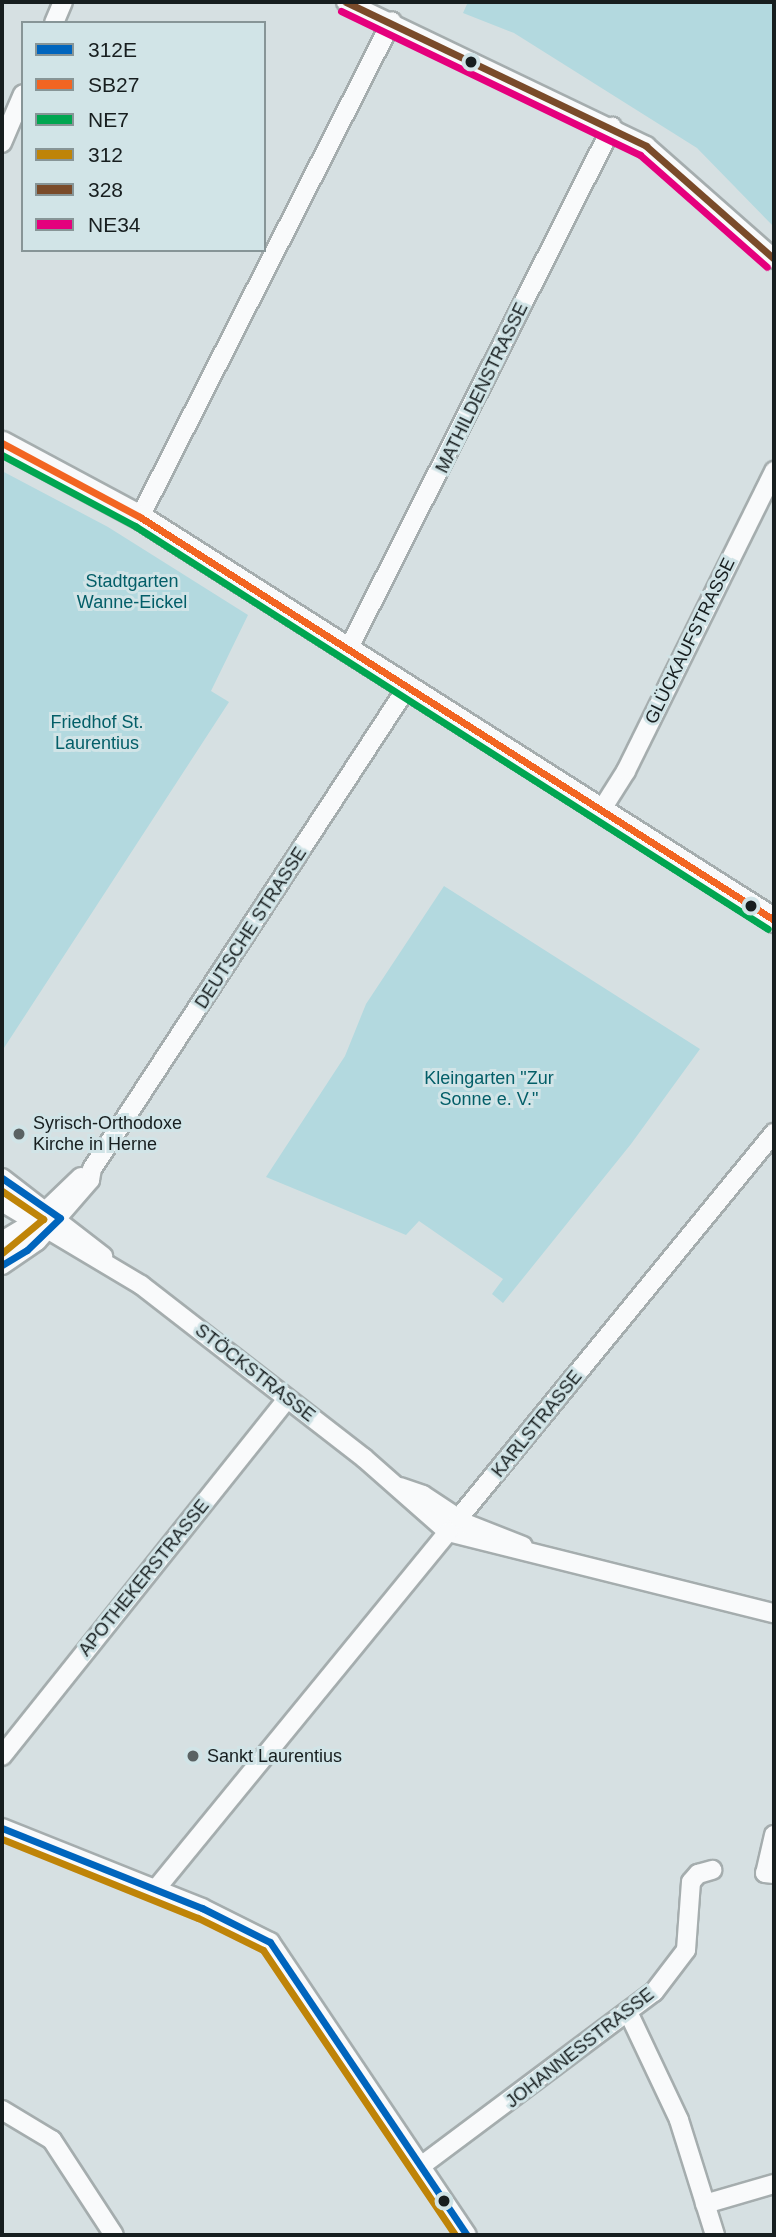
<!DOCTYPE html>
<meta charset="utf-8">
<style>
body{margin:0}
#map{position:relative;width:776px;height:2237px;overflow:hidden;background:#d6e0e2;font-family:Arial,sans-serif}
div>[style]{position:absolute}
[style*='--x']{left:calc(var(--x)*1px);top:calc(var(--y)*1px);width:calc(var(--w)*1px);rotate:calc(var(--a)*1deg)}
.green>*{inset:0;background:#b3d9df}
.roads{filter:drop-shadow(2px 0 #a5adae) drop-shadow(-2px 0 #a5adae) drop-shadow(0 2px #a5adae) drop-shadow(0 -2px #a5adae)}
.minor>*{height:18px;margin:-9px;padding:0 9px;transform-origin:9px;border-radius:9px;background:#f9fafb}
.major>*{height:23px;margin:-11.5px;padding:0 11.5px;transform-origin:11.5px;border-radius:11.5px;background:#f9fafb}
.bus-1>*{height:7px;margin:-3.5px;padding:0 3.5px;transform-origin:3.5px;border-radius:3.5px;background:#0065bd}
.bus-2>*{height:7px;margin:-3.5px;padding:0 3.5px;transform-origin:3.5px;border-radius:3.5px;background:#f26522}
.bus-3>*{height:7px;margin:-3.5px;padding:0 3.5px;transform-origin:3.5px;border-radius:3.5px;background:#00a651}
.bus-4>*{height:7px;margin:-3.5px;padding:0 3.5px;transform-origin:3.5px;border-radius:3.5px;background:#bf8408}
.bus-5>*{height:7px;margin:-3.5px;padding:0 3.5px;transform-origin:3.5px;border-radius:3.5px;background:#7a4b2a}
.bus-6>*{height:7px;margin:-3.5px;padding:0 3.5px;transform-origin:3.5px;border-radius:3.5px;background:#e5007d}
.dots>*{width:19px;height:19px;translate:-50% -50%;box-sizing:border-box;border:4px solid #d1e4e7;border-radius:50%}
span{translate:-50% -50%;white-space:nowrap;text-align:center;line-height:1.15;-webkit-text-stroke:6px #d1e4e7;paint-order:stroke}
.street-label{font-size:18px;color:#171e1f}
.park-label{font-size:18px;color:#035e68}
.poi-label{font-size:18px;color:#171e1f}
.left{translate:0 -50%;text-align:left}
.frame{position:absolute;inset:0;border:4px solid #171e1f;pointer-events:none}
.legend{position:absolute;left:21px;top:21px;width:245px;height:231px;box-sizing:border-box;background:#d1e4e7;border:2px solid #879597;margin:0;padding:9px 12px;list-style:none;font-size:21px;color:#171e1f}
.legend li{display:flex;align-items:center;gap:14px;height:35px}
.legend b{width:35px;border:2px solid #879597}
</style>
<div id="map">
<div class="green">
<div style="clip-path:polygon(468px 2px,774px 2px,774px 227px,697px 148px,514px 33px,463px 13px)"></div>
<div style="clip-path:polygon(2px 471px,108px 527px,248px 615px,211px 691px,229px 702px,2px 1051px)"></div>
<div style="clip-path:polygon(444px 886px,700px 1049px,631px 1144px,503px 1303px,492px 1294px,503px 1279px,419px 1221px,406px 1235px,266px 1177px,345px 1056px,366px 1004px)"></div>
</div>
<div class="roads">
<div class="minor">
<div style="--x:346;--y:2;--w:333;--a:25.6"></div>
<div style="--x:646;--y:146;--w:171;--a:41.4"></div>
<div style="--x:54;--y:23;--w:23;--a:-67"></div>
<div style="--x:2;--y:143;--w:53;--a:-66.8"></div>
<div style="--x:140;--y:517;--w:556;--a:-63.07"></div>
<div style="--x:349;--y:648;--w:584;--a:-63.22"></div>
<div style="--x:602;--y:809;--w:45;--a:-57.7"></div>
<div style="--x:626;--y:771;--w:335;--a:-63.7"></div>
<div style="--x:2;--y:1178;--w:128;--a:37.7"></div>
<div style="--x:2;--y:1202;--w:162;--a:30.8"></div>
<div style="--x:141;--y:1285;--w:282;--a:37.8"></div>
<div style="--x:364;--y:1458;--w:112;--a:41.4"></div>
<div style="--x:448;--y:1532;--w:336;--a:14"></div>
<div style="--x:2;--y:1241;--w:37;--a:-31"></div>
<div style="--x:34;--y:1222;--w:65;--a:-43.8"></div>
<div style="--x:2;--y:1265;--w:42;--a:-34.4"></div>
<div style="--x:37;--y:1241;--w:81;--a:-49"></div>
<div style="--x:90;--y:1180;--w:11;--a:-80"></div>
<div style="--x:92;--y:1169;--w:577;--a:-56.81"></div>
<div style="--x:400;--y:1487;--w:24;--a:19"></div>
<div style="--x:423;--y:1495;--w:53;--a:33.4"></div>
<div style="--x:467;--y:1524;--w:60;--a:21.4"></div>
<div style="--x:458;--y:1519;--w:499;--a:-50.7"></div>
<div style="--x:2;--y:1756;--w:457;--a:-51.4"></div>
<div style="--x:2;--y:1828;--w:215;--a:21.8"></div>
<div style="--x:202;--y:1908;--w:76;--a:26.6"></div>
<div style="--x:270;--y:1942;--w:353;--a:56.1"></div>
<div style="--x:774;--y:1835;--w:39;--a:103"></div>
<div style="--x:765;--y:1873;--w:9;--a:6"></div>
<div style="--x:155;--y:1890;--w:463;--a:-50.7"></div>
<div style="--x:629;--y:2014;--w:117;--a:64.7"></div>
<div style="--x:679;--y:2120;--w:121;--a:72.6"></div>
<div style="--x:2;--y:2110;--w:58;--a:31"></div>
<div style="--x:52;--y:2140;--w:113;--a:56.9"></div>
<div style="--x:421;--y:2166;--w:291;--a:-36.8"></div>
<div style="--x:654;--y:1992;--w:53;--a:-52.7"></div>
<div style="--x:686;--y:1950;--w:68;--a:-85.8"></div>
<div style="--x:691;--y:1882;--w:11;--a:-49"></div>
<div style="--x:698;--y:1874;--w:15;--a:-16"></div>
<div style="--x:705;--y:2204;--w:72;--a:-16.2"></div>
</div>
<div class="major">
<div style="--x:2;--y:443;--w:157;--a:28.2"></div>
<div style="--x:140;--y:517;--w:751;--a:32.44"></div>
</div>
</div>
<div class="bus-1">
<div style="--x:2;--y:1178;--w:70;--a:34.6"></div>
<div style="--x:2;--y:1265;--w:29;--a:-31"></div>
<div style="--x:27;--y:1250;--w:46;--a:-44.1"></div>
<div style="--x:2;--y:1828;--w:215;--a:21.8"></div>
<div style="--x:202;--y:1908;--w:76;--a:26.6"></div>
<div style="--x:270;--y:1942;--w:353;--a:56.1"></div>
</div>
<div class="bus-2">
<div style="--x:2;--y:443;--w:157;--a:28.2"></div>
<div style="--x:140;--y:517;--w:751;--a:32.44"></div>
</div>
<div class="bus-3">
<div style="--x:2;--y:455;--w:151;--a:28.1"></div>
<div style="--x:135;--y:526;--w:750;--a:32.48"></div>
</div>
<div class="bus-4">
<div style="--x:2;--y:1191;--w:50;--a:34.3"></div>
<div style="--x:43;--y:1219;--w:53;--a:140.3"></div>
<div style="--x:2;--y:1839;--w:211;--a:22"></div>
<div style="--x:198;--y:1918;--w:72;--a:26.2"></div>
<div style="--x:263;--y:1950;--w:344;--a:56"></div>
</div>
<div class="bus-5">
<div style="--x:346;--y:2;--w:333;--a:25.6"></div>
<div style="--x:646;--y:146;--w:171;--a:41.4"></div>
</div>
<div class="bus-6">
<div style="--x:341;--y:11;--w:332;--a:25.7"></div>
<div style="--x:640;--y:155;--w:169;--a:41.4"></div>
</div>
<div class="dots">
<div style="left:471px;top:62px;background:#171e1f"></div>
<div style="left:751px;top:906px;background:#171e1f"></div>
<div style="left:19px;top:1134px;background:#5a6263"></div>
<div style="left:193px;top:1756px;background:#5a6263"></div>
<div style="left:444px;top:2201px;background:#171e1f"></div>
</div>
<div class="street-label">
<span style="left:482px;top:388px;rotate:-64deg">MATHILDENSTRASSE</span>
<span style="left:690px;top:641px;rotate:-64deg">GLÜCKAUFSTRASSE</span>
<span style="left:251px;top:928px;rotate:-57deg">DEUTSCHE STRASSE</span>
<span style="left:255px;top:1373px;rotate:38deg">STÖCKSTRASSE</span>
<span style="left:537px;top:1424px;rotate:-51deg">KARLSTRASSE</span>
<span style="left:144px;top:1578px;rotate:-51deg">APOTHEKERSTRASSE</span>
<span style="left:580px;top:2048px;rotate:-38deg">JOHANNESSTRASSE</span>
</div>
<div class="park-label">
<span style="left:132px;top:592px">Stadtgarten<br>Wanne-Eickel</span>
<span style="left:97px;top:733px">Friedhof St.<br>Laurentius</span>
<span style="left:489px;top:1089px">Kleingarten "Zur<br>Sonne e. V."</span>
</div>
<div class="poi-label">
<span class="left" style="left:33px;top:1134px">Syrisch-Orthodoxe<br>Kirche in Herne</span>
<span class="left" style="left:207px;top:1756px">Sankt Laurentius</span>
</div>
<div class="frame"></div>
<ul class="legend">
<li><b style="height:9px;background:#0065bd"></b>312E</li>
<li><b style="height:9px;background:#f26522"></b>SB27</li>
<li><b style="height:9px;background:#00a651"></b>NE7</li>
<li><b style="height:9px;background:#bf8408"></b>312</li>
<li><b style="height:9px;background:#7a4b2a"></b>328</li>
<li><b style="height:9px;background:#e5007d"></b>NE34</li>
</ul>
</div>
